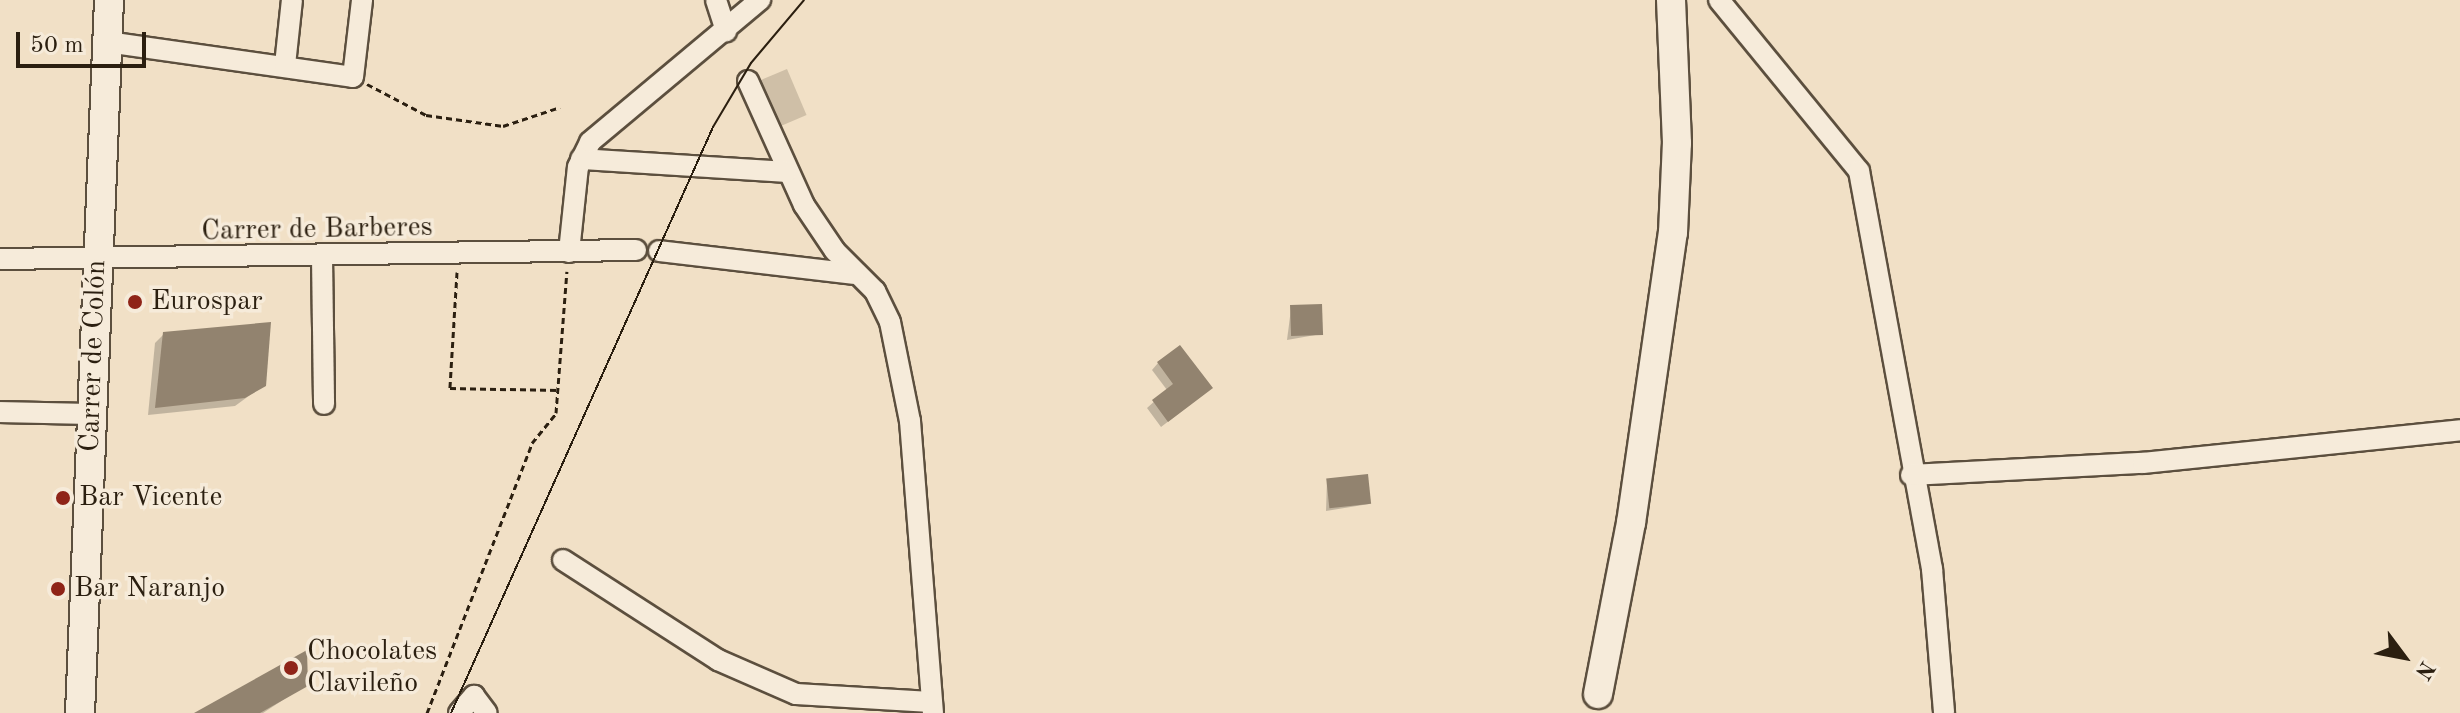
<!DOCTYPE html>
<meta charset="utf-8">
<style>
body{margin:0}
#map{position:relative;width:2460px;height:713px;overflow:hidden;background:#f1e0c6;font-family:"Old Standard TT",serif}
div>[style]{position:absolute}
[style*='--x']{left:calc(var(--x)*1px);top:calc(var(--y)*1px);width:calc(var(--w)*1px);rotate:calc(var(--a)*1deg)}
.green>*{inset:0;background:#cfbfa7;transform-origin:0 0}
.shadow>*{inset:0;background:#0003}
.building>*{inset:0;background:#92836f;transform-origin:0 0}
.path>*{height:3px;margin-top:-1.5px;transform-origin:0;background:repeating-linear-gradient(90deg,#2b1f10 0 6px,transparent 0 10px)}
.roads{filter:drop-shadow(2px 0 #5c4f3e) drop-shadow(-2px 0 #5c4f3e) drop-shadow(0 2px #5c4f3e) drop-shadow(0 -2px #5c4f3e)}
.minor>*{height:20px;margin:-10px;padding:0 10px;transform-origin:10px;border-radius:10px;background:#f6ebda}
.secondary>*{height:28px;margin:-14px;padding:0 14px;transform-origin:14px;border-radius:14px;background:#f6ebda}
.tram>*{height:2px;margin:-1px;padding:0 1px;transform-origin:1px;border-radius:1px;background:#2b1f10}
.dots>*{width:22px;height:22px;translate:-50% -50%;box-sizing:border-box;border:4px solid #f6ebda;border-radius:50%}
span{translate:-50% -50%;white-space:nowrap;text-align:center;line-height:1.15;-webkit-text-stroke:7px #f6ebda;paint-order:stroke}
.street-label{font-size:28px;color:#2b1f10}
.poi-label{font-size:28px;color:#2b1f10}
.left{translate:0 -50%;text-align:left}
.north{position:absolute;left:2364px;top:617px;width:80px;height:80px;-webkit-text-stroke:6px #f6ebda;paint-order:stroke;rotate:122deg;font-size:22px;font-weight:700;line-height:32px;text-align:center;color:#2b1f10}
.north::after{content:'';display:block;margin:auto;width:28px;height:36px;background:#2b1f10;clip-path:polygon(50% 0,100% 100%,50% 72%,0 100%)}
.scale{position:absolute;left:16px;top:32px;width:130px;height:36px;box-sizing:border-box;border:4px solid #2b1f10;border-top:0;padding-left:10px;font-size:24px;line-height:28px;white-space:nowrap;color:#2b1f10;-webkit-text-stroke:6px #f6ebda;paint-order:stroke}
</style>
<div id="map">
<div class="green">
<div style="left:787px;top:69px;width:50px;height:33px;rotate:67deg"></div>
</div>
<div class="shadow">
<div style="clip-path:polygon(1291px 309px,1321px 334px,1287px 340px)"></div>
<div style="clip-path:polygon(164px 334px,264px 385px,235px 406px,148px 415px,155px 343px)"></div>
<div style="clip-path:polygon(1158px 363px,1204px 394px,1161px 427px,1147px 408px,1167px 390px,1152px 370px)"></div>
<div style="clip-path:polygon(1327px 480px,1369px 504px,1326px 511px)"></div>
<div style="clip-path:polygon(306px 685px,263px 713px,198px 713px)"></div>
</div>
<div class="building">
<div style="left:1322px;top:304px;width:31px;height:32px;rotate:88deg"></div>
<div style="clip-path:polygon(271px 322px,266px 386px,245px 398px,155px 408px,163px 332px)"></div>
<div style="clip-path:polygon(1180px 345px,1213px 388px,1168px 422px,1152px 400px,1173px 384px,1157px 362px)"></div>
<div style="left:1368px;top:474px;width:30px;height:42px;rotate:84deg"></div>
<div style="clip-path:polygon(307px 650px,308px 686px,260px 713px,194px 713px)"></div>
</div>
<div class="path">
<div style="--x:367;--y:84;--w:67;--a:27.7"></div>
<div style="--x:426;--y:115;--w:78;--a:8.1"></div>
<div style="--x:503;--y:126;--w:60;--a:-18.4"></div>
<div style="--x:457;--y:272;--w:116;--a:93.5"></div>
<div style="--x:450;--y:388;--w:108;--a:1.1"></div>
<div style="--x:427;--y:713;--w:290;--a:-68.7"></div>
<div style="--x:532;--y:443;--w:38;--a:-51"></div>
<div style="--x:556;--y:413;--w:142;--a:-85.6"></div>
</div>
<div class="roads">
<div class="minor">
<div style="--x:716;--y:0;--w:33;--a:72"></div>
<div style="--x:1719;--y:0;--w:221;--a:50.7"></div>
<div style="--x:1859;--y:171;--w:405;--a:79.6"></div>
<div style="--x:1932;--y:569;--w:144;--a:85.2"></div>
<div style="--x:107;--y:42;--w:248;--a:8.1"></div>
<div style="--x:353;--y:77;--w:78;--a:-83.3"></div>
<div style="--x:285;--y:65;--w:65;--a:-83.9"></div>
<div style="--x:748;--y:81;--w:136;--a:65.7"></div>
<div style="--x:804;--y:205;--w:55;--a:56"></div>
<div style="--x:835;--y:251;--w:57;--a:45"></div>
<div style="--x:875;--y:291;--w:34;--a:64"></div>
<div style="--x:890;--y:322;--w:101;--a:78.6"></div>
<div style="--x:910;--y:421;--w:293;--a:85.5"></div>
<div style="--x:581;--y:159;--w:205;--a:3.6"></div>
<div style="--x:659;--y:251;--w:196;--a:6.7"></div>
<div style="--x:569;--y:252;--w:85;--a:-84"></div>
<div style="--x:578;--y:167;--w:28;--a:-64"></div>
<div style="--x:590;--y:142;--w:222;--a:-39.9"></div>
<div style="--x:322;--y:257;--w:147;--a:89.2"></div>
<div style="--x:0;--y:259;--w:636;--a:-0.81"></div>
<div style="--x:0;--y:412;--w:92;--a:1.2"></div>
<div style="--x:1911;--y:475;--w:232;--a:-3"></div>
<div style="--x:2143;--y:463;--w:319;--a:-5.9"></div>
<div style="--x:563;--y:560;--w:184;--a:32.8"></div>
<div style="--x:718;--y:660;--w:85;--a:23.6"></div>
<div style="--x:796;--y:694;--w:135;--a:3.4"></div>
<div style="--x:459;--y:713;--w:23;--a:-49"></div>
<div style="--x:474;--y:696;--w:21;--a:53"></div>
</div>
<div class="secondary">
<div style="--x:1598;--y:694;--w:174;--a:-79.1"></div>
<div style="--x:1631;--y:523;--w:293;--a:-81.8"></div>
<div style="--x:1673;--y:233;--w:90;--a:-87.5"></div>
<div style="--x:1677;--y:143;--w:143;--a:-92.4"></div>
<div style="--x:80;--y:713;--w:714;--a:-87.67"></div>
</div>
</div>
<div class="tram">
<div style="--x:451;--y:713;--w:642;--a:-65.91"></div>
<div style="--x:713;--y:127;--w:74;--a:-59.3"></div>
<div style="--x:751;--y:63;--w:82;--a:-49.9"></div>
</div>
<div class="dots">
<div style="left:135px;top:302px;background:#8f2418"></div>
<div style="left:63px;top:498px;background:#8f2418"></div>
<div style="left:58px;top:589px;background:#8f2418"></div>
<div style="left:291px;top:668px;background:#8f2418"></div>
</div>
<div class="street-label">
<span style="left:317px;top:230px;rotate:-1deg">Carrer de Barberes</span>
<span style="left:94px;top:356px;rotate:-88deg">Carrer de Colón</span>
</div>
<div class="poi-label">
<span class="left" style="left:151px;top:302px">Eurospar</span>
<span class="left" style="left:79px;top:498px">Bar Vicente</span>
<span class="left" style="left:74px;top:589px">Bar Naranjo</span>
<span class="left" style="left:307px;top:668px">Chocolates<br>Clavileño</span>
</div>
<div class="north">N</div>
<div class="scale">50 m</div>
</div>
